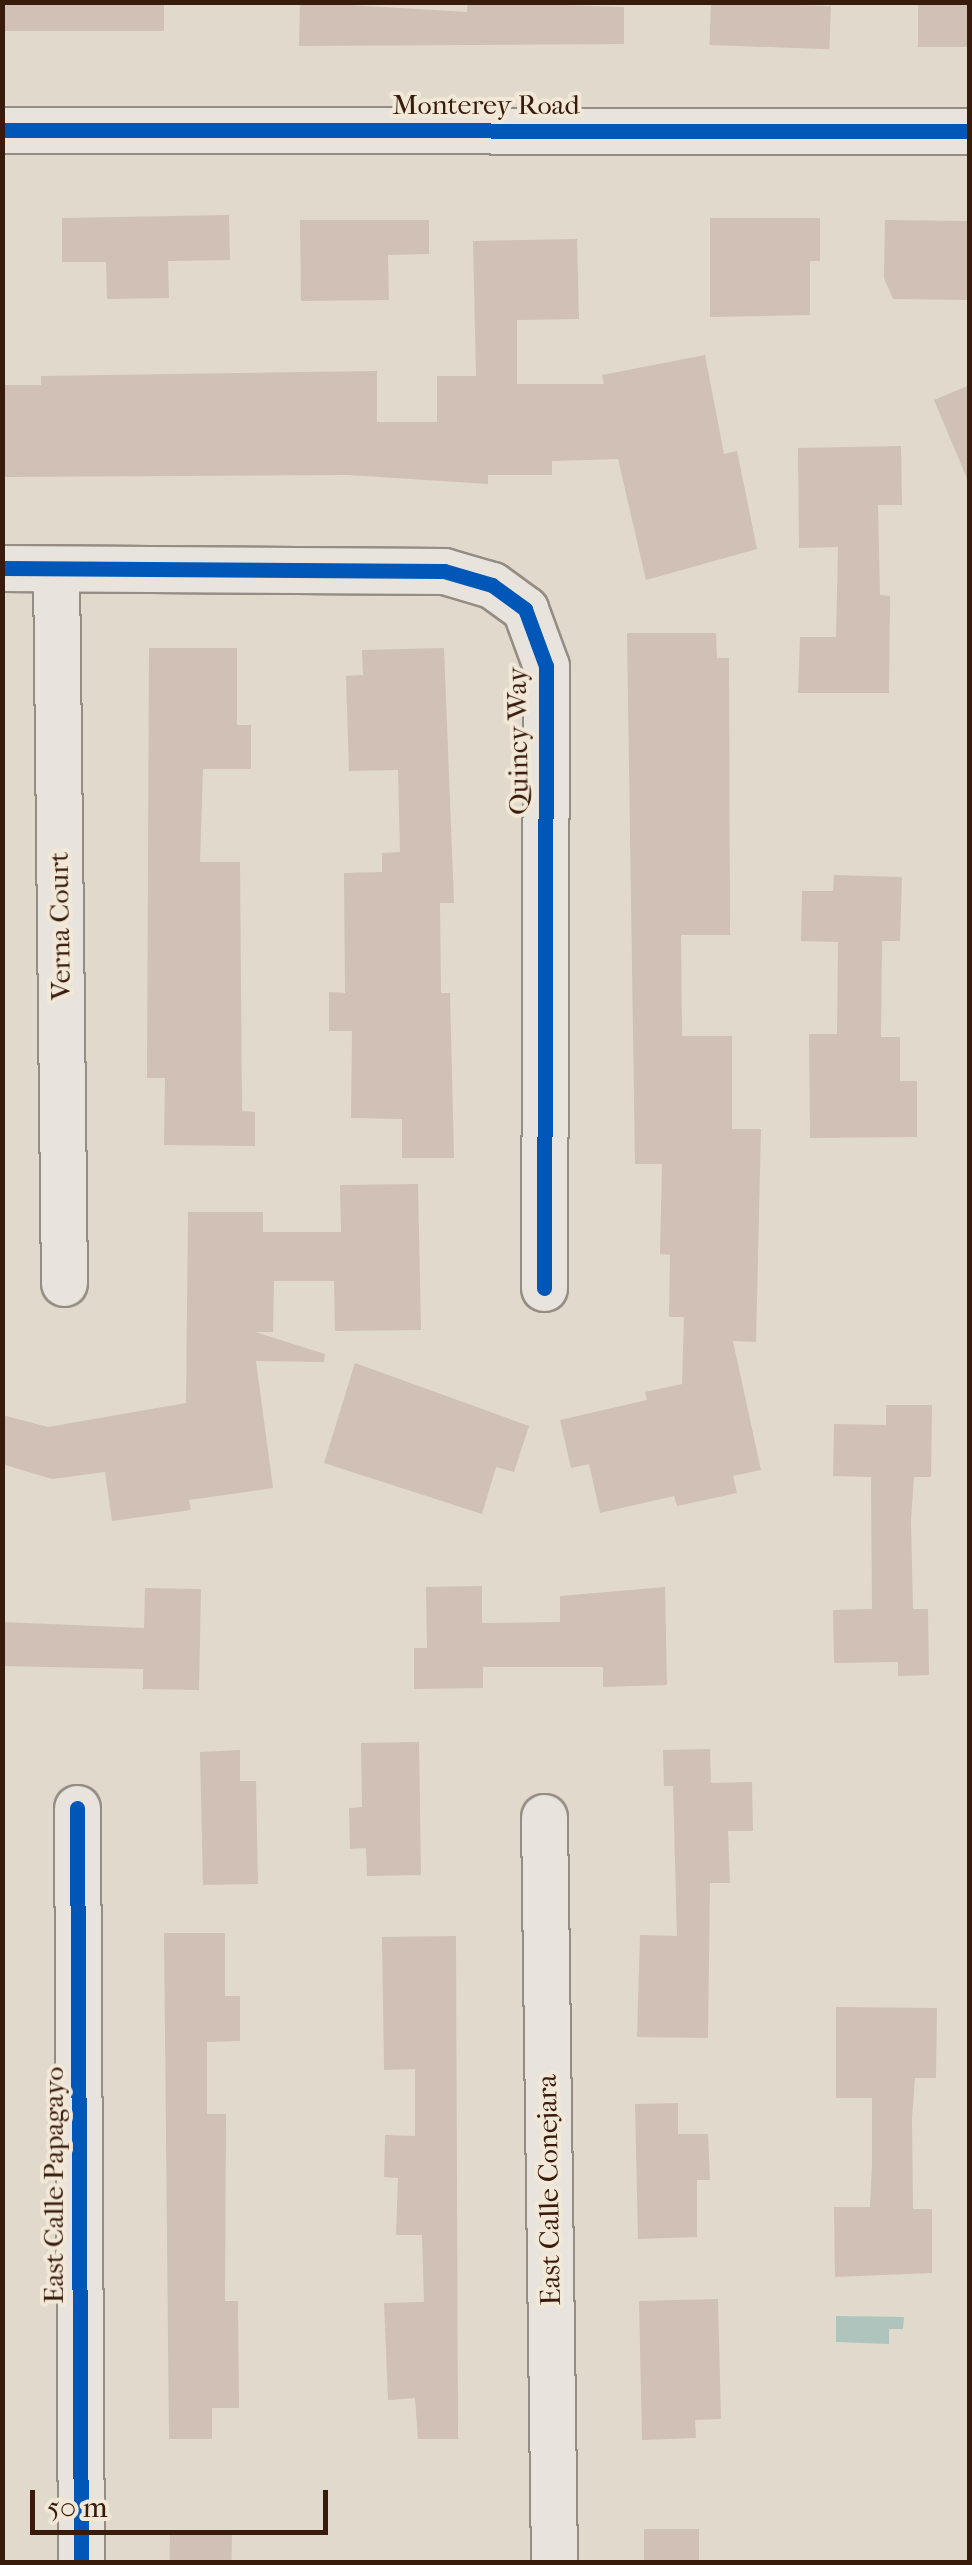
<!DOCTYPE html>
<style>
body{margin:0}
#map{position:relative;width:972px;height:2565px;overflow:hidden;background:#e1d9cb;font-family:"IM FELL French Canon",serif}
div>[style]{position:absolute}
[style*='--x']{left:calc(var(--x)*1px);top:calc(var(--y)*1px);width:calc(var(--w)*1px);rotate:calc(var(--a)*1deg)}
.water>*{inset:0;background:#aec4bc}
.building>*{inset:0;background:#d0c0b5;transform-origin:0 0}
.roads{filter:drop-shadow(2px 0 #958d83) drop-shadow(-2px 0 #958d83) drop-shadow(0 2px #958d83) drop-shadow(0 -2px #958d83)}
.minor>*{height:45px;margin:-22.5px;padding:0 22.5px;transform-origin:22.5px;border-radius:22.5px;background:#e8e4dd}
.cycleway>*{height:15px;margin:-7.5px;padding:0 7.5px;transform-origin:7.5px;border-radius:7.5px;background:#0057b8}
span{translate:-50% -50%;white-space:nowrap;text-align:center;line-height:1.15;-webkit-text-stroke:8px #f2e8d7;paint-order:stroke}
.street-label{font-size:28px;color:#391b0c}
.frame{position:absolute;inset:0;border:5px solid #391b0c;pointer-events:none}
.scale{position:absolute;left:30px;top:2490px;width:298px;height:45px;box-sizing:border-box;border:5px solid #391b0c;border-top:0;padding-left:12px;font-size:30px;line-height:35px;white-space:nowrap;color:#391b0c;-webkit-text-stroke:8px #f2e8d7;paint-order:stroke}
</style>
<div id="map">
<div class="water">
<div style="clip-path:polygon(836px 2316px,904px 2317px,903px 2329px,889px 2329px,889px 2344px,836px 2342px)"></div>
</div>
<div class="building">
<div style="left:164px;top:2px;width:29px;height:162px;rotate:90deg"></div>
<div style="clip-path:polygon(300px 2px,467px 12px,467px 2px,624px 7px,624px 44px,299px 46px)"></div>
<div style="left:711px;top:2px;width:120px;height:43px;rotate:2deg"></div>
<div style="left:918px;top:2px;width:52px;height:45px"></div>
<div style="clip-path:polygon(229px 215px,230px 260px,168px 261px,169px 298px,107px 299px,106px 262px,62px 262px,62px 218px)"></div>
<div style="clip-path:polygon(710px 218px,820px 218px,820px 261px,810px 261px,810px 315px,710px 317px)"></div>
<div style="clip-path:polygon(300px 220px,429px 220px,429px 254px,388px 255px,389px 300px,301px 301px)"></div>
<div style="clip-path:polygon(885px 220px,970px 221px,970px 300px,893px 299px,884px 278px)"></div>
<div style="clip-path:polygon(577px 239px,579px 319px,517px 320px,517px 384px,604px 384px,602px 375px,705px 355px,724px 454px,737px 451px,757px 549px,646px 580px,618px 459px,552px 461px,552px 475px,488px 475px,488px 484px,348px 475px,2px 477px,2px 385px,41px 385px,41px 376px,377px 371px,377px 422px,437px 422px,437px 376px,476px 376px,473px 241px)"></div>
<div style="clip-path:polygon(970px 385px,970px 483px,969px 483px,934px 400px)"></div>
<div style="clip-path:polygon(901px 446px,902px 505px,878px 505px,880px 595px,890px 596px,889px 693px,798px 693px,800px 637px,836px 637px,838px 547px,799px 548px,798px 448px)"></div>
<div style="clip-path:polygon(627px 633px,716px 633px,717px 658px,729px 658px,730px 935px,681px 935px,682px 1036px,732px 1036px,732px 1129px,761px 1129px,756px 1342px,733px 1341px,761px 1470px,733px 1476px,737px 1493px,677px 1506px,674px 1496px,600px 1513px,589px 1464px,571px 1468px,560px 1420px,647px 1400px,645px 1392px,682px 1384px,684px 1317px,669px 1317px,670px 1255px,660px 1254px,662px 1164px,635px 1164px)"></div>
<div style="clip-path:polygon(149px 648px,237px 648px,237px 725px,251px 725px,251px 769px,203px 769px,200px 862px,240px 862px,242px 1111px,255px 1112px,255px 1146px,164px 1145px,165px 1078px,147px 1078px)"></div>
<div style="clip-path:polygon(444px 648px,454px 903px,440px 903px,441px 993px,450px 993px,454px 1158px,402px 1158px,402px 1119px,351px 1118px,352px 1031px,329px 1031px,329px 992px,345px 993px,344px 873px,382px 872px,382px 853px,400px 852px,398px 770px,349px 771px,346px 676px,363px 675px,362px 650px)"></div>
<div style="clip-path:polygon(834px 875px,902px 877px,900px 941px,882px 941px,881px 1037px,900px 1037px,900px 1081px,917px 1081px,917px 1137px,810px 1138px,809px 1034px,837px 1034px,838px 942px,801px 941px,802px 891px,833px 891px)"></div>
<div style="clip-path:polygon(418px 1184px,421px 1330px,335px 1331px,334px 1281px,274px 1281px,273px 1332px,255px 1332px,325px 1354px,324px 1362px,256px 1361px,273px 1488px,189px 1500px,191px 1510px,112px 1521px,105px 1472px,52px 1479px,2px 1464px,2px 1415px,48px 1427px,186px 1403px,188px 1212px,263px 1212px,263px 1232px,341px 1232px,340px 1185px)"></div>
<div style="clip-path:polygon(355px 1363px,529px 1426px,514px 1472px,496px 1467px,482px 1514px,324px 1463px)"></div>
<div style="clip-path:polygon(886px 1405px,932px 1405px,931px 1477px,914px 1477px,911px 1520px,913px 1609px,928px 1609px,929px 1675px,898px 1676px,898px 1662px,834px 1663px,833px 1610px,872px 1609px,871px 1477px,833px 1476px,834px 1424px,886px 1425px)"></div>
<div style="clip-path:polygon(482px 1586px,482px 1623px,560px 1622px,560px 1596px,665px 1587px,667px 1685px,603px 1687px,603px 1667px,483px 1667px,483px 1688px,414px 1689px,414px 1648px,427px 1648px,426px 1587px)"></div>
<div style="clip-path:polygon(145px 1588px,201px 1589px,199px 1690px,143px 1689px,143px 1669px,2px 1666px,2px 1622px,144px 1628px)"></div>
<div style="clip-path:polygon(419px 1742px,421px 1875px,367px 1876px,366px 1848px,350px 1849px,349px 1808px,362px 1807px,361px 1743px)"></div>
<div style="clip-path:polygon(710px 1749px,711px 1783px,752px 1782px,753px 1831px,728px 1831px,730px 1883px,710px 1883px,708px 2038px,637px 2037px,640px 1935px,677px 1936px,673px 1786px,664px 1786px,663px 1750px)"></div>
<div style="clip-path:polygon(240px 1750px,240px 1781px,256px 1781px,258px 1884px,203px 1885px,200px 1752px)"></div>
<div style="clip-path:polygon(164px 1933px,225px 1933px,225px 1996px,240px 1996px,240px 2041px,207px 2042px,207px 2114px,226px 2114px,225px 2301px,238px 2301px,239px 2408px,212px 2408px,212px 2439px,169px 2439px)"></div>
<div style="clip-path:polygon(456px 1936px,458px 2439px,418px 2439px,415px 2398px,388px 2400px,384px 2303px,424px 2302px,422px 2235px,396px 2235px,398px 2178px,384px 2177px,385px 2135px,415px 2136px,415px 2069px,384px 2070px,382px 1937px)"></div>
<div style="clip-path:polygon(836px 2007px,937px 2008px,936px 2078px,915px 2078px,912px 2118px,913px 2209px,932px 2209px,932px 2273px,835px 2277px,834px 2207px,870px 2207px,872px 2164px,872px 2098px,836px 2098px)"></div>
<div style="clip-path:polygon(678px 2103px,678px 2134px,708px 2134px,710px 2180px,697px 2180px,697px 2237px,638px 2239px,635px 2104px)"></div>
<div style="clip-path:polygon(718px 2299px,721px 2419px,695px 2420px,696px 2438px,642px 2440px,639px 2301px)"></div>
<div style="left:699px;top:2529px;width:33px;height:55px;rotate:90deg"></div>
<div style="left:170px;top:2532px;width:62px;height:30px;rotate:1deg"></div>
</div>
<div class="roads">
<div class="minor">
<div style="--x:2;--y:130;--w:968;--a:0.06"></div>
<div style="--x:2;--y:568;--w:442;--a:0.4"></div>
<div style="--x:444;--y:571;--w:50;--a:16.3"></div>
<div style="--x:492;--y:585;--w:41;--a:36"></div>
<div style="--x:525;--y:609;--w:61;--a:69.8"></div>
<div style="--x:546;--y:666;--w:622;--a:90.18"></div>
<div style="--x:56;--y:569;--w:714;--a:89.36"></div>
<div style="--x:77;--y:1808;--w:754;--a:89.7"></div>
<div style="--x:544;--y:1817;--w:745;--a:89.23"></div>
</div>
</div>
<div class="cycleway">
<div style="--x:2;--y:130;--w:968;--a:0.06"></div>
<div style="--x:2;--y:568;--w:442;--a:0.4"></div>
<div style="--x:444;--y:571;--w:50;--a:16.3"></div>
<div style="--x:492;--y:585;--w:41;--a:36"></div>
<div style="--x:525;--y:609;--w:61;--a:69.8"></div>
<div style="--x:546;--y:666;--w:622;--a:90.18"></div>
<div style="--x:77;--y:1808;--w:754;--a:89.7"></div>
</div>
<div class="street-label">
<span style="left:486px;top:105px">Monterey Road</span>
<span style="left:518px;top:741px;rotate:-91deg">Quincy Way</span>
<span style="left:60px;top:926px;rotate:-91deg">Verna Court</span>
<span style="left:54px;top:2185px;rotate:-90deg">East Calle Papagayo</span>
<span style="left:549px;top:2190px;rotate:-91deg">East Calle Conejara</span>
</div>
<div class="frame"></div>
<div class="scale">50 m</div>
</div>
